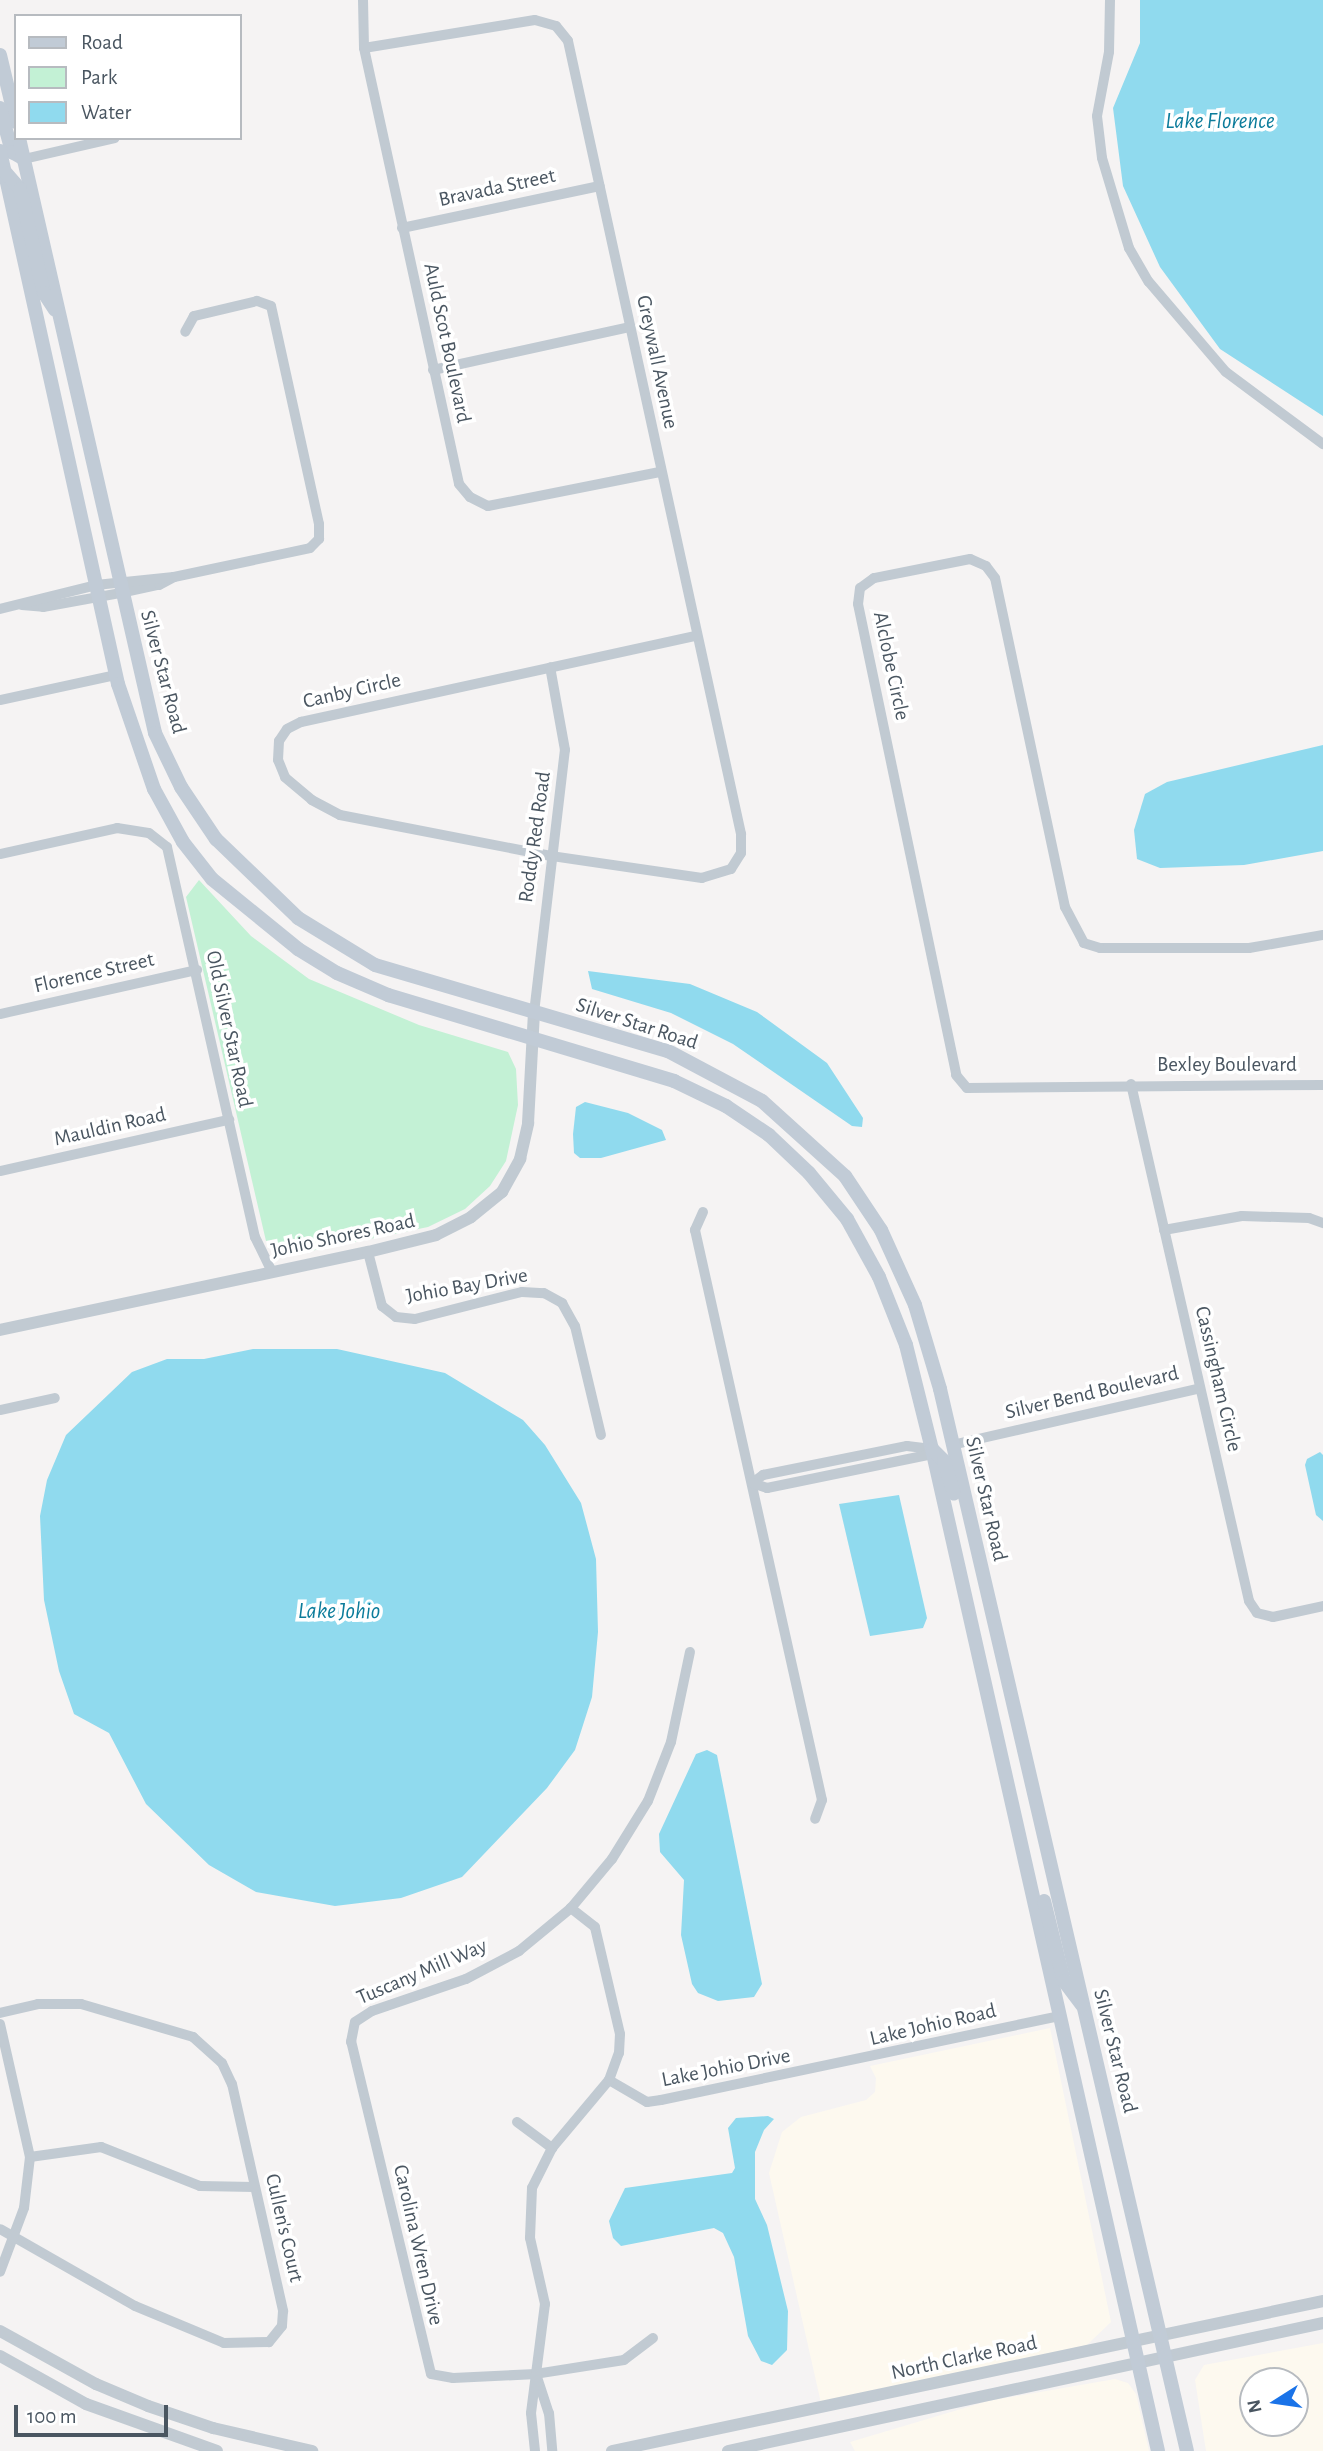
<!DOCTYPE html>
<style>
body{margin:0}
#map{position:relative;width:1323px;height:2451px;overflow:hidden;background:#f5f3f3;font-family:"Alegreya Sans",sans-serif}
div>[style]{position:absolute}
[style*='--x']{left:calc(var(--x)*1px);top:calc(var(--y)*1px);width:calc(var(--w)*1px);rotate:calc(var(--a)*1deg)}
.commercial>*{inset:0;background:#fdf9ef}
.green>*{inset:0;background:#c3f1d5}
.water>*{inset:0;background:#90daee}
.minor>*{height:10px;margin:-5px;padding:0 5px;transform-origin:5px;border-radius:5px;background:#c1cad2}
.tertiary>*{height:12px;margin:-6px;padding:0 6px;transform-origin:6px;border-radius:6px;background:#c1cad2}
.secondary>*{height:14px;margin:-7px;padding:0 7px;transform-origin:7px;border-radius:7px;background:#c1cbd6}
span{translate:-50% -50%;white-space:nowrap;text-align:center;line-height:1.15;-webkit-text-stroke:7px #fff;paint-order:stroke}
.street-label{font-size:21px;color:#4a5661}
.water-label{font-size:23px;color:#0c7c9b;font-style:italic}
.legend{position:absolute;left:14px;top:14px;width:228px;height:126px;box-sizing:border-box;background:#fff;border:2px solid #b7bbc0;margin:0;padding:9px 12px;list-style:none;font-size:21px;color:#4a5661}
.legend li{display:flex;align-items:center;gap:14px;height:35px}
.legend b{width:35px;border:2px solid #b7bbc0}
.north{position:absolute;left:1239px;top:2367px;width:70px;height:70px;box-sizing:border-box;background:#fff;border:2px solid #b7bbc0;border-radius:50%;rotate:258deg;font-size:19px;font-weight:700;line-height:28px;text-align:center;color:#4a5661}
.north::after{content:'';display:block;margin:auto;width:24px;height:32px;background:#1a73e8;clip-path:polygon(50% 0,100% 100%,50% 72%,0 100%)}
.scale{position:absolute;left:14px;top:2405px;width:154px;height:32px;box-sizing:border-box;border:4px solid #4a5661;border-top:0;padding-left:9px;font-size:21px;line-height:24px;white-space:nowrap;color:#4a5661;-webkit-text-stroke:5px #fff;paint-order:stroke}
</style>
<div id="map">
<div class="commercial">
<div style="clip-path:polygon(1050px 2028px,1111px 2322px,1087px 2345px,821px 2403px,769px 2173px,782px 2132px,801px 2117px,866px 2100px,875px 2092px,876px 2078px,870px 2066px)"></div>
<div style="clip-path:polygon(evenodd,1323px 2343px,1323px 2451px,1206px 2451px,1195px 2380px,1204px 2365px,1323px 2343px,1295px 2381px,1295px 2423px,1253px 2423px,1253px 2381px,1295px 2381px)"></div>
<div style="clip-path:polygon(1115px 2379px,1128px 2383px,1136px 2394px,1149px 2451px,855px 2451px,850px 2442px,988px 2401px)"></div>
</div>
<div class="green">
<div style="clip-path:polygon(199px 880px,251px 936px,309px 979px,419px 1025px,508px 1052px,516px 1069px,518px 1105px,506px 1161px,490px 1186px,465px 1209px,428px 1227px,301px 1253px,266px 1241px,186px 897px)"></div>
</div>
<div class="water">
<div style="clip-path:polygon(1140px 0,1323px 0,1323px 416px,1220px 349px,1160px 267px,1123px 186px,1113px 108px,1140px 43px)"></div>
<div style="clip-path:polygon(1323px 745px,1323px 851px,1244px 865px,1160px 868px,1137px 859px,1134px 830px,1145px 794px,1167px 782px)"></div>
<div style="clip-path:polygon(588px 971px,690px 984px,757px 1012px,827px 1063px,863px 1118px,862px 1127px,852px 1126px,733px 1044px,671px 1013px,592px 989px)"></div>
<div style="clip-path:polygon(585px 1102px,628px 1113px,662px 1130px,666px 1140px,601px 1158px,580px 1158px,574px 1153px,573px 1134px,576px 1107px)"></div>
<div style="clip-path:polygon(253px 1349px,337px 1349px,445px 1373px,523px 1420px,545px 1445px,581px 1503px,596px 1559px,598px 1632px,592px 1697px,575px 1750px,547px 1788px,462px 1877px,401px 1898px,335px 1906px,256px 1892px,209px 1865px,146px 1804px,109px 1733px,74px 1714px,59px 1671px,44px 1600px,40px 1516px,47px 1480px,66px 1435px,132px 1372px,167px 1359px,204px 1359px)"></div>
<div style="clip-path:polygon(1320px 1452px,1323px 1455px,1323px 1521px,1316px 1515px,1305px 1465px,1307px 1459px)"></div>
<div style="clip-path:polygon(899px 1495px,927px 1618px,923px 1628px,870px 1636px,839px 1504px)"></div>
<div style="clip-path:polygon(707px 1750px,717px 1755px,762px 1984px,754px 1997px,718px 2001px,698px 1993px,692px 1984px,681px 1935px,684px 1880px,660px 1852px,659px 1834px,696px 1754px)"></div>
<div style="clip-path:polygon(768px 2116px,774px 2119px,764px 2130px,755px 2152px,755px 2199px,767px 2225px,788px 2311px,787px 2350px,772px 2365px,761px 2361px,748px 2336px,734px 2257px,723px 2233px,714px 2228px,621px 2246px,613px 2238px,609px 2221px,625px 2188px,732px 2173px,735px 2168px,728px 2128px,736px 2118px)"></div>
</div>
<div class="minor">
<div style="--x:363;--y:0;--w:48;--a:88.8"></div>
<div style="--x:364;--y:48;--w:446;--a:77.7"></div>
<div style="--x:459;--y:484;--w:17;--a:50"></div>
<div style="--x:470;--y:497;--w:20;--a:27"></div>
<div style="--x:488;--y:506;--w:175;--a:-11.2"></div>
<div style="--x:1110;--y:0;--w:52;--a:91.1"></div>
<div style="--x:1109;--y:52;--w:65;--a:100.6"></div>
<div style="--x:1097;--y:116;--w:42;--a:83.2"></div>
<div style="--x:1102;--y:158;--w:94;--a:73.3"></div>
<div style="--x:1129;--y:248;--w:39;--a:60"></div>
<div style="--x:1149;--y:282;--w:118;--a:49.5"></div>
<div style="--x:1226;--y:372;--w:121;--a:36.6"></div>
<div style="--x:364;--y:48;--w:173;--a:-9.3"></div>
<div style="--x:535;--y:20;--w:22;--a:16"></div>
<div style="--x:556;--y:26;--w:19;--a:51"></div>
<div style="--x:568;--y:41;--w:812;--a:77.69"></div>
<div style="--x:741;--y:834;--w:19;--a:90"></div>
<div style="--x:741;--y:853;--w:19;--a:122"></div>
<div style="--x:731;--y:869;--w:30;--a:163"></div>
<div style="--x:702;--y:878;--w:153;--a:-171.7"></div>
<div style="--x:551;--y:856;--w:215;--a:-169"></div>
<div style="--x:340;--y:815;--w:32;--a:-152"></div>
<div style="--x:312;--y:800;--w:35;--a:-140"></div>
<div style="--x:285;--y:777;--w:18;--a:-112"></div>
<div style="--x:278;--y:760;--w:19;--a:-87"></div>
<div style="--x:279;--y:741;--w:14;--a:-56"></div>
<div style="--x:287;--y:729;--w:16;--a:-27"></div>
<div style="--x:301;--y:722;--w:405;--a:-12.3"></div>
<div style="--x:24;--y:159;--w:93;--a:-13"></div>
<div style="--x:402;--y:228;--w:202;--a:-12"></div>
<div style="--x:433;--y:370;--w:202;--a:-12.3"></div>
<div style="--x:22;--y:605;--w:21;--a:5"></div>
<div style="--x:43;--y:607;--w:78;--a:-10.3"></div>
<div style="--x:120;--y:593;--w:40;--a:-12"></div>
<div style="--x:159;--y:585;--w:17;--a:-28"></div>
<div style="--x:0;--y:609;--w:99;--a:-14"></div>
<div style="--x:96;--y:585;--w:78;--a:-5.9"></div>
<div style="--x:174;--y:577;--w:139;--a:-12"></div>
<div style="--x:310;--y:548;--w:13;--a:-45"></div>
<div style="--x:319;--y:539;--w:15;--a:-90"></div>
<div style="--x:319;--y:524;--w:223;--a:-102.4"></div>
<div style="--x:271;--y:306;--w:15;--a:-160"></div>
<div style="--x:257;--y:301;--w:65;--a:166.6"></div>
<div style="--x:194;--y:316;--w:18;--a:119"></div>
<div style="--x:0;--y:700;--w:119;--a:-12.2"></div>
<div style="--x:0;--y:854;--w:120;--a:-12.5"></div>
<div style="--x:117;--y:828;--w:32;--a:9"></div>
<div style="--x:149;--y:833;--w:23;--a:38"></div>
<div style="--x:167;--y:847;--w:400;--a:77.3"></div>
<div style="--x:255;--y:1237;--w:37;--a:64"></div>
<div style="--x:1323;--y:935;--w:75;--a:170"></div>
<div style="--x:1249;--y:948;--w:149;--a:180"></div>
<div style="--x:1100;--y:948;--w:17;--a:-163"></div>
<div style="--x:1084;--y:943;--w:41;--a:-117.8"></div>
<div style="--x:1065;--y:907;--w:336;--a:-102"></div>
<div style="--x:995;--y:578;--w:15;--a:-127"></div>
<div style="--x:986;--y:566;--w:17;--a:-156"></div>
<div style="--x:970;--y:559;--w:98;--a:168.8"></div>
<div style="--x:874;--y:578;--w:17;--a:144"></div>
<div style="--x:860;--y:588;--w:16;--a:97"></div>
<div style="--x:858;--y:604;--w:481;--a:78.2"></div>
<div style="--x:956;--y:1075;--w:17;--a:50"></div>
<div style="--x:967;--y:1088;--w:356;--a:-0.5"></div>
<div style="--x:534;--y:1013;--w:265;--a:-83.3"></div>
<div style="--x:565;--y:750;--w:84;--a:-100.2"></div>
<div style="--x:0;--y:1014;--w:202;--a:-12.6"></div>
<div style="--x:1131;--y:1084;--w:530;--a:77.14"></div>
<div style="--x:1249;--y:1601;--w:14;--a:56"></div>
<div style="--x:1257;--y:1613;--w:16;--a:14"></div>
<div style="--x:1273;--y:1617;--w:51;--a:-12.4"></div>
<div style="--x:0;--y:1171;--w:235;--a:-12.6"></div>
<div style="--x:703;--y:1212;--w:20;--a:114"></div>
<div style="--x:695;--y:1230;--w:584;--a:77.44"></div>
<div style="--x:822;--y:1800;--w:20;--a:110"></div>
<div style="--x:1164;--y:1230;--w:79;--a:-10.2"></div>
<div style="--x:1242;--y:1216;--w:67;--a:1.7"></div>
<div style="--x:1309;--y:1218;--w:15;--a:20"></div>
<div style="--x:368;--y:1252;--w:56;--a:75.5"></div>
<div style="--x:382;--y:1306;--w:18;--a:38"></div>
<div style="--x:396;--y:1317;--w:19;--a:6"></div>
<div style="--x:415;--y:1319;--w:110;--a:-14.2"></div>
<div style="--x:522;--y:1292;--w:22;--a:3"></div>
<div style="--x:544;--y:1293;--w:21;--a:29"></div>
<div style="--x:562;--y:1303;--w:26;--a:61"></div>
<div style="--x:575;--y:1326;--w:112;--a:76.6"></div>
<div style="--x:0;--y:1410;--w:56;--a:-12.3"></div>
<div style="--x:952;--y:1445;--w:254;--a:-12.9"></div>
<div style="--x:752;--y:1483;--w:14;--a:-36"></div>
<div style="--x:763;--y:1475;--w:147;--a:-11.4"></div>
<div style="--x:907;--y:1446;--w:25;--a:7"></div>
<div style="--x:752;--y:1483;--w:16;--a:18"></div>
<div style="--x:767;--y:1488;--w:169;--a:-11.6"></div>
<div style="--x:0;--y:2013;--w:39;--a:-13"></div>
<div style="--x:38;--y:2004;--w:43;--a:0"></div>
<div style="--x:81;--y:2004;--w:117;--a:16.4"></div>
<div style="--x:193;--y:2037;--w:39;--a:42"></div>
<div style="--x:222;--y:2063;--w:23;--a:65"></div>
<div style="--x:232;--y:2084;--w:233;--a:77.3"></div>
<div style="--x:283;--y:2311;--w:15;--a:94"></div>
<div style="--x:282;--y:2326;--w:21;--a:129"></div>
<div style="--x:269;--y:2342;--w:45;--a:178.7"></div>
<div style="--x:224;--y:2343;--w:96;--a:-157.4"></div>
<div style="--x:135;--y:2306;--w:155;--a:-150.3"></div>
<div style="--x:0;--y:2024;--w:136;--a:77.3"></div>
<div style="--x:30;--y:2157;--w:51;--a:96.7"></div>
<div style="--x:24;--y:2208;--w:68;--a:110.6"></div>
<div style="--x:609;--y:2080;--w:44;--a:30.1"></div>
<div style="--x:647;--y:2102;--w:14;--a:-8"></div>
<div style="--x:661;--y:2100;--w:408;--a:-11.9"></div>
<div style="--x:517;--y:2122;--w:44;--a:36.6"></div>
<div style="--x:30;--y:2157;--w:72;--a:-8"></div>
<div style="--x:101;--y:2147;--w:106;--a:21.5"></div>
<div style="--x:200;--y:2186;--w:54;--a:1.1"></div>
<div style="--x:653;--y:2338;--w:36;--a:143"></div>
<div style="--x:624;--y:2360;--w:89;--a:171"></div>
<div style="--x:536;--y:2374;--w:83;--a:177.2"></div>
<div style="--x:453;--y:2378;--w:22;--a:-170"></div>
<div style="--x:431;--y:2374;--w:342;--a:-103.5"></div>
<div style="--x:351;--y:2042;--w:20;--a:-79"></div>
<div style="--x:355;--y:2022;--w:20;--a:-33"></div>
<div style="--x:372;--y:2011;--w:99;--a:-18.8"></div>
<div style="--x:466;--y:1979;--w:60;--a:-27.8"></div>
<div style="--x:519;--y:1951;--w:67;--a:-39.6"></div>
<div style="--x:571;--y:1908;--w:64;--a:-50.1"></div>
<div style="--x:612;--y:1859;--w:68;--a:-58.2"></div>
<div style="--x:648;--y:1801;--w:63;--a:-68.7"></div>
<div style="--x:671;--y:1742;--w:92;--a:-78.1"></div>
<div style="--x:537;--y:2377;--w:38;--a:72"></div>
<div style="--x:549;--y:2413;--w:38;--a:85"></div>
<div style="--x:535;--y:2451;--w:38;--a:-96"></div>
<div style="--x:531;--y:2413;--w:110;--a:-82.7"></div>
<div style="--x:545;--y:2304;--w:68;--a:-102.8"></div>
<div style="--x:530;--y:2238;--w:50;--a:-87.7"></div>
<div style="--x:532;--y:2188;--w:45;--a:-63.4"></div>
<div style="--x:552;--y:2148;--w:89;--a:-50"></div>
<div style="--x:609;--y:2080;--w:29;--a:-70"></div>
<div style="--x:619;--y:2053;--w:19;--a:-87"></div>
<div style="--x:620;--y:2034;--w:110;--a:-103.2"></div>
<div style="--x:595;--y:1927;--w:31;--a:-142"></div>
</div>
<div class="tertiary">
<div style="--x:0;--y:1330;--w:376;--a:-12"></div>
<div style="--x:368;--y:1252;--w:70;--a:-14"></div>
<div style="--x:436;--y:1235;--w:39;--a:-27"></div>
<div style="--x:471;--y:1217;--w:40;--a:-39"></div>
<div style="--x:502;--y:1192;--w:38;--a:-61"></div>
<div style="--x:520;--y:1159;--w:37;--a:-77"></div>
<div style="--x:528;--y:1123;--w:110;--a:-86.9"></div>
<div style="--x:0;--y:2331;--w:110;--a:28.9"></div>
<div style="--x:96;--y:2384;--w:56;--a:22.9"></div>
<div style="--x:148;--y:2406;--w:69;--a:18.7"></div>
<div style="--x:213;--y:2428;--w:102;--a:13.1"></div>
<div style="--x:0;--y:2356;--w:98;--a:29.2"></div>
<div style="--x:86;--y:2404;--w:139;--a:19.7"></div>
<div style="--x:612;--y:2451;--w:727;--a:-11.91"></div>
<div style="--x:728;--y:2451;--w:609;--a:-12.14"></div>
</div>
<div class="secondary">
<div style="--x:0;--y:55;--w:69;--a:76.6"></div>
<div style="--x:0;--y:108;--w:46;--a:74.7"></div>
<div style="--x:12;--y:152;--w:14;--a:30"></div>
<div style="--x:19;--y:138;--w:610;--a:77.12"></div>
<div style="--x:155;--y:733;--w:60;--a:64.3"></div>
<div style="--x:181;--y:787;--w:63;--a:56.1"></div>
<div style="--x:216;--y:839;--w:114;--a:43.9"></div>
<div style="--x:298;--y:918;--w:90;--a:31.4"></div>
<div style="--x:375;--y:965;--w:305;--a:16.4"></div>
<div style="--x:668;--y:1051;--w:106;--a:28"></div>
<div style="--x:762;--y:1101;--w:112;--a:42.1"></div>
<div style="--x:845;--y:1176;--w:65;--a:56.3"></div>
<div style="--x:881;--y:1230;--w:82;--a:65.6"></div>
<div style="--x:915;--y:1305;--w:88;--a:73.4"></div>
<div style="--x:940;--y:1389;--w:1090;--a:76.91"></div>
<div style="--x:0;--y:151;--w:546;--a:77.52"></div>
<div style="--x:118;--y:684;--w:111;--a:71.1"></div>
<div style="--x:154;--y:789;--w:60;--a:61.3"></div>
<div style="--x:183;--y:842;--w:47;--a:51.9"></div>
<div style="--x:212;--y:879;--w:111;--a:39.1"></div>
<div style="--x:298;--y:949;--w:46;--a:31.6"></div>
<div style="--x:337;--y:973;--w:56;--a:23.3"></div>
<div style="--x:388;--y:995;--w:299;--a:16.7"></div>
<div style="--x:674;--y:1081;--w:58;--a:25.7"></div>
<div style="--x:726;--y:1106;--w:52;--a:34"></div>
<div style="--x:769;--y:1135;--w:55;--a:43.5"></div>
<div style="--x:809;--y:1173;--w:60;--a:50.4"></div>
<div style="--x:847;--y:1219;--w:66;--a:61.1"></div>
<div style="--x:879;--y:1277;--w:73;--a:68.3"></div>
<div style="--x:906;--y:1345;--w:107;--a:76"></div>
<div style="--x:932;--y:1449;--w:1027;--a:77.29"></div>
<div style="--x:6;--y:173;--w:21;--a:49"></div>
<div style="--x:20;--y:189;--w:107;--a:77"></div>
<div style="--x:44;--y:293;--w:20;--a:57"></div>
<div style="--x:933;--y:1450;--w:16;--a:45"></div>
<div style="--x:944;--y:1461;--w:34;--a:73"></div>
<div style="--x:1044;--y:1901;--w:82;--a:76"></div>
<div style="--x:1064;--y:1981;--w:30;--a:53"></div>
</div>
<div class="street-label">
<span style="left:497px;top:188px;rotate:-12deg">Bravada Street</span>
<span style="left:447px;top:343px;rotate:78deg">Auld Scot Boulevard</span>
<span style="left:657px;top:362px;rotate:78deg">Greywall Avenue</span>
<span style="left:891px;top:666px;rotate:78deg">Alclobe Circle</span>
<span style="left:163px;top:672px;rotate:75deg">Silver Star Road</span>
<span style="left:352px;top:691px;rotate:-13deg">Canby Circle</span>
<span style="left:535px;top:837px;rotate:-82deg">Roddy Red Road</span>
<span style="left:94px;top:973px;rotate:-13deg">Florence Street</span>
<span style="left:637px;top:1024px;rotate:18deg">Silver Star Road</span>
<span style="left:229px;top:1029px;rotate:78deg">Old Silver Star Road</span>
<span style="left:1227px;top:1065px">Bexley Boulevard</span>
<span style="left:110px;top:1127px;rotate:-13deg">Mauldin Road</span>
<span style="left:343px;top:1236px;rotate:-12deg">Johio Shores Road</span>
<span style="left:467px;top:1286px;rotate:-10deg">Johio Bay Drive</span>
<span style="left:1218px;top:1379px;rotate:77deg">Cassingham Circle</span>
<span style="left:1092px;top:1393px;rotate:-13deg">Silver Bend Boulevard</span>
<span style="left:986px;top:1499px;rotate:77deg">Silver Star Road</span>
<span style="left:422px;top:1972px;rotate:-23deg">Tuscany Mill Way</span>
<span style="left:933px;top:2025px;rotate:-13deg">Lake Johio Road</span>
<span style="left:1115px;top:2051px;rotate:76deg">Silver Star Road</span>
<span style="left:726px;top:2068px;rotate:-11deg">Lake Johio Drive</span>
<span style="left:284px;top:2228px;rotate:77deg">Cullen's Court</span>
<span style="left:418px;top:2245px;rotate:77deg">Carolina Wren Drive</span>
<span style="left:964px;top:2358px;rotate:-12deg">North Clarke Road</span>
</div>
<div class="water-label">
<span style="left:1220px;top:122px">Lake Florence</span>
<span style="left:339px;top:1612px">Lake Johio</span>
</div>
<ul class="legend">
<li><b style="height:9px;background:#c1cbd6"></b>Road</li>
<li><b style="height:19px;background:#c3f1d5"></b>Park</li>
<li><b style="height:19px;background:#90daee"></b>Water</li>
</ul>
<div class="north">N</div>
<div class="scale">100 m</div>
</div>
